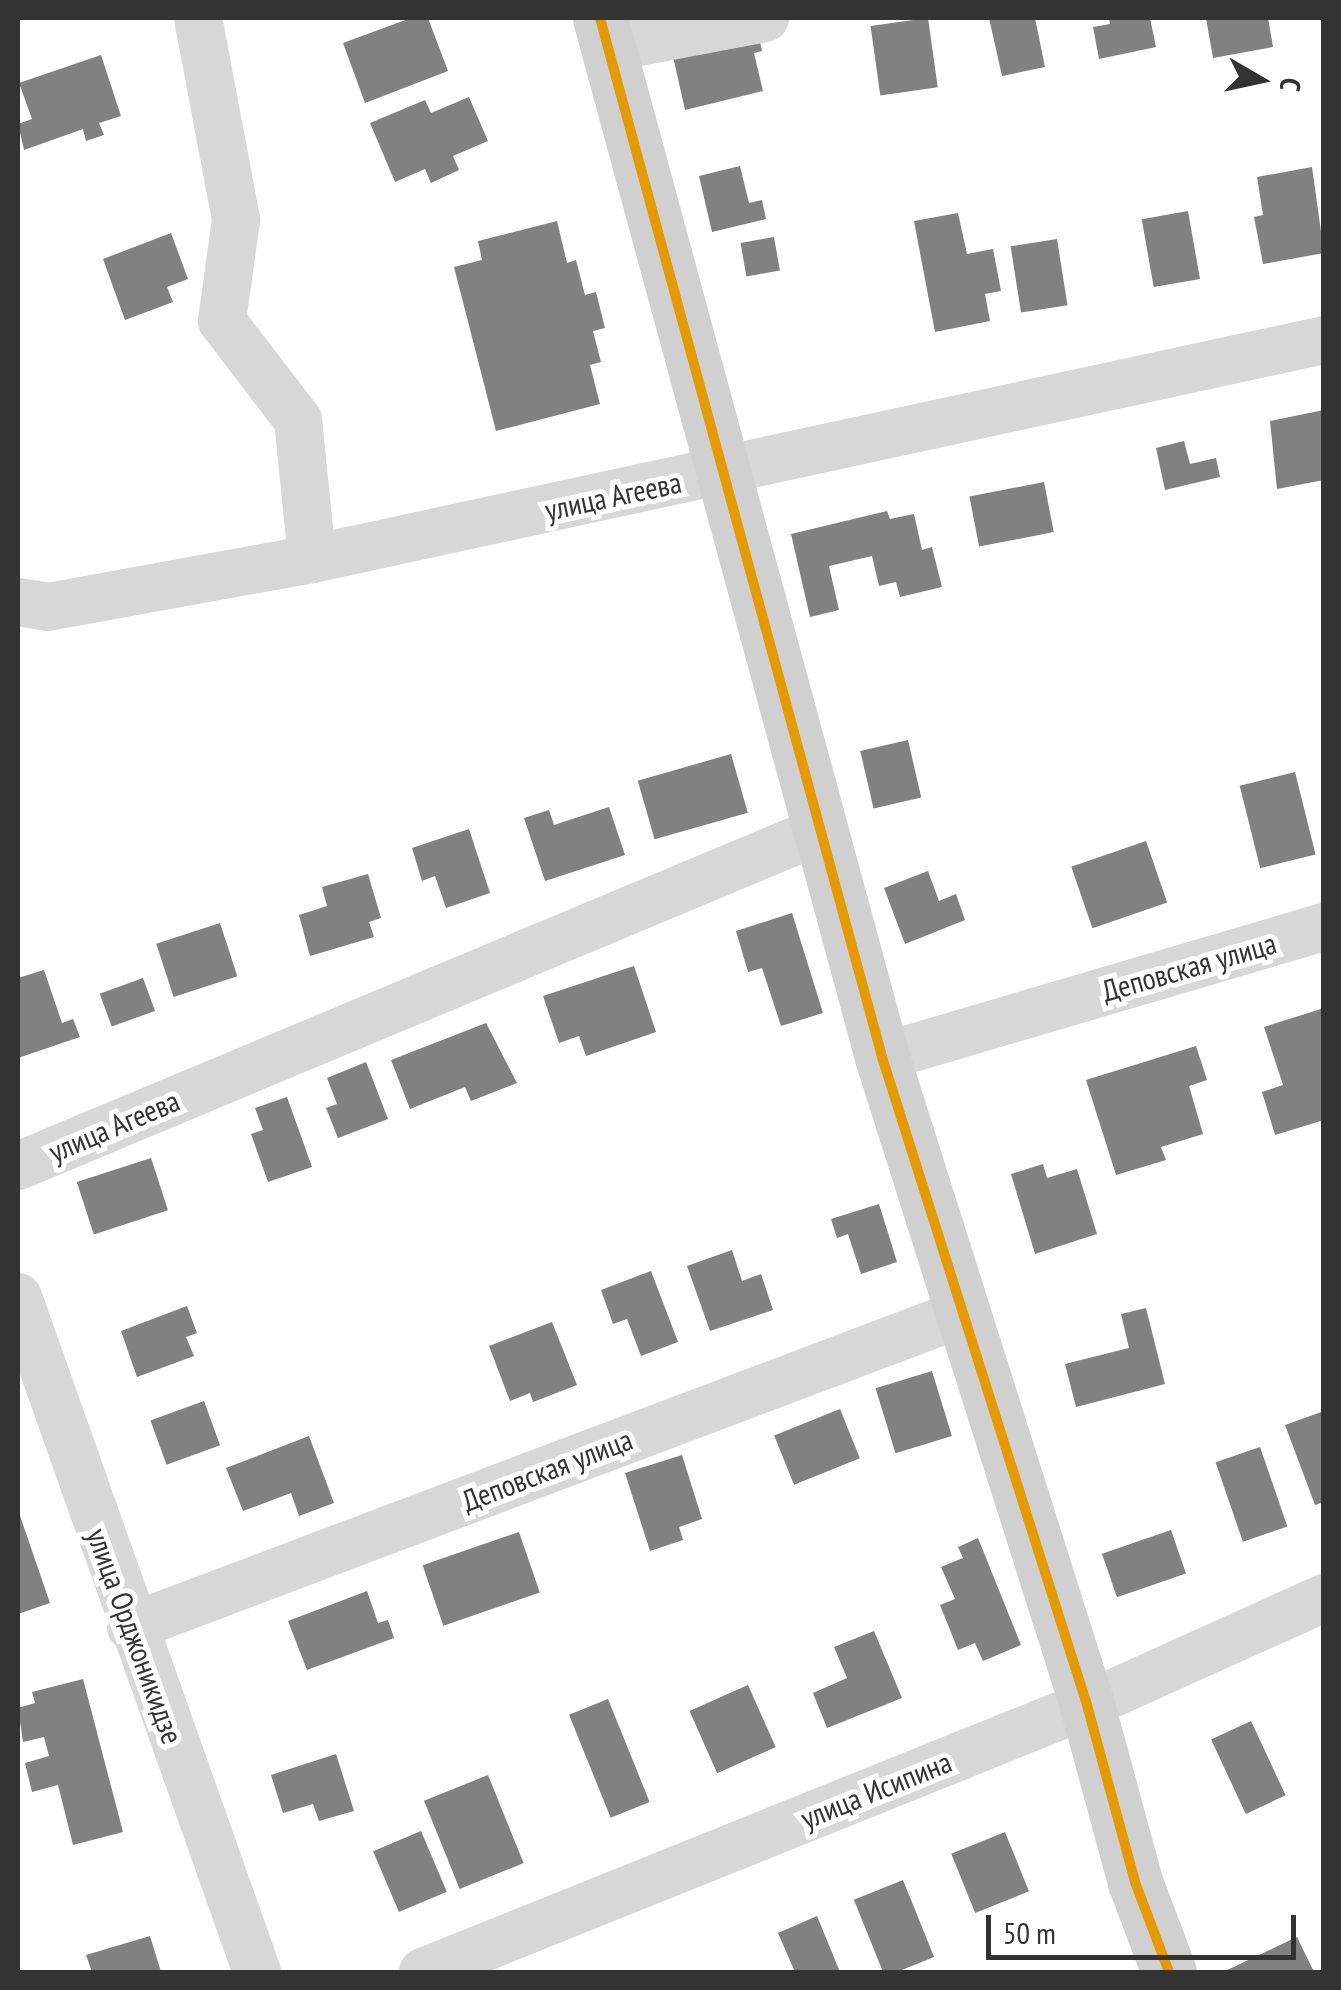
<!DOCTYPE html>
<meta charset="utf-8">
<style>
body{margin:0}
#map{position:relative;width:1341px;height:1990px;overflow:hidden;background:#fff;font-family:"PT Sans Narrow",sans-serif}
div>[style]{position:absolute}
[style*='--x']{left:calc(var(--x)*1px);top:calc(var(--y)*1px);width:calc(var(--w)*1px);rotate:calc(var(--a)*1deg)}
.building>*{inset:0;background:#818181;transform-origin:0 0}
.minor>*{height:48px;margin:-24px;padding:0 24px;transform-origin:24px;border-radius:24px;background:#d7d7d7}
.secondary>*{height:55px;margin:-27.5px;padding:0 27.5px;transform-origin:27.5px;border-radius:27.5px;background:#d0d0d0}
.bus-1>*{height:10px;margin:-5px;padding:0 5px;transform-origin:5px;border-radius:5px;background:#e39a05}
span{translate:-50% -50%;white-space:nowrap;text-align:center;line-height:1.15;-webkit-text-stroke:10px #fff;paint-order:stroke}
.street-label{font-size:30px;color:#333}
.frame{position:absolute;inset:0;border:20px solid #333;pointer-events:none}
.north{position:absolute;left:1211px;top:30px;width:100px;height:100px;-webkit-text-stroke:8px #fff;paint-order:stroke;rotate:99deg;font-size:28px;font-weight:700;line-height:40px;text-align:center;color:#333}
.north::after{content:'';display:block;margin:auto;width:35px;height:45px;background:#333;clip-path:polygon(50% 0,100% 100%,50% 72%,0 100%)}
.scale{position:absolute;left:986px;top:1915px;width:310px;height:45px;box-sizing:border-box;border:5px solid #333;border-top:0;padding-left:12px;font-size:30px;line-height:35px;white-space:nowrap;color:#333;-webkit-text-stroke:8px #fff;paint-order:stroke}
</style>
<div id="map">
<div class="building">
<div style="clip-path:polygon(411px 18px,428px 18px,448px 71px,365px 103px,343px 43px)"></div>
<div style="left:928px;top:18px;width:70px;height:58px;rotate:82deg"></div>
<div style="clip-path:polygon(989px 18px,1035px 18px,1045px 67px,1002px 76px)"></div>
<div style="clip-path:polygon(1109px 18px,1150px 18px,1156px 47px,1099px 59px,1093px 27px,1110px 24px)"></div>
<div style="clip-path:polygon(1206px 18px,1268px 18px,1273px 47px,1213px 58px)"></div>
<div style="clip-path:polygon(758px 32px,762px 51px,754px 53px,763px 91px,685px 110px,672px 52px)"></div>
<div style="clip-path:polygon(101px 55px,121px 116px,99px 123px,104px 135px,86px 141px,83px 129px,24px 150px,18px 124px,32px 119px,19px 83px)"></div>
<div style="clip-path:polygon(469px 97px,488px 141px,453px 156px,459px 170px,431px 183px,425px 169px,395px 182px,370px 123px,425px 100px,431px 113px)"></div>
<div style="clip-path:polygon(740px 166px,749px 203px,762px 200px,766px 219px,712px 232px,699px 176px)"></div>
<div style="clip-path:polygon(1312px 167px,1324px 253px,1263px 264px,1254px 217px,1263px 215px,1257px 177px)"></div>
<div style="left:1188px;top:211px;width:69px;height:47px;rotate:80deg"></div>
<div style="clip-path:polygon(958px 213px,967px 254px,993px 249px,1001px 291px,985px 294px,990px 321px,935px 332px,914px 221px)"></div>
<div style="clip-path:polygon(557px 221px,567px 263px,576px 260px,585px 295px,596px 292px,605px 328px,593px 331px,601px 362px,590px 365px,600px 404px,496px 431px,454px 267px,482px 260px,478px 241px)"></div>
<div style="clip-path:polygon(171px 233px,188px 279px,167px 287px,173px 302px,125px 320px,103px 259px)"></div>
<div style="left:774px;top:237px;width:34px;height:34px;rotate:80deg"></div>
<div style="left:1057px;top:239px;width:67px;height:47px;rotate:81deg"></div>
<div style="clip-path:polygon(1324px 410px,1324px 480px,1277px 489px,1270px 421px)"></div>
<div style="clip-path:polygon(1184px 441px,1190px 464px,1216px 458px,1220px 477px,1165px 490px,1156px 448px)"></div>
<div style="left:1044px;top:482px;width:51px;height:76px;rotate:79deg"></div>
<div style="clip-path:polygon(887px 511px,890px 519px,914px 514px,922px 550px,932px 547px,942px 587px,900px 597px,896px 582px,879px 586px,872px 556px,829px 566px,839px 610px,810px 617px,791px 534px)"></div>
<div style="left:908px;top:740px;width:59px;height:49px;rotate:77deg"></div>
<div style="left:731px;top:754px;width:61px;height:97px;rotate:74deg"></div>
<div style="left:1295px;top:772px;width:85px;height:57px;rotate:76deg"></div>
<div style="clip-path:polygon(609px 807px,625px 855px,545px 881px,524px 818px,549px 810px,554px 825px)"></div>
<div style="clip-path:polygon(469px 829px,490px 893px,446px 908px,435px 876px,422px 881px,412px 848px)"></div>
<div style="left:1146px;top:841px;width:65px;height:79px;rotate:71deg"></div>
<div style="clip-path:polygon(928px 871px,939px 901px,956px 894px,965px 920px,905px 944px,884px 888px)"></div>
<div style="clip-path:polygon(368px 874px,381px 918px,369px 922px,374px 937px,310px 956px,299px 915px,327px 906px,322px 887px)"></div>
<div style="clip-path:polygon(792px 913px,823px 1013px,781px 1026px,762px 968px,748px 972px,736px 931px)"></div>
<div style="left:220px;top:923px;width:56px;height:67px;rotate:72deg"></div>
<div style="clip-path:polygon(634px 966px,656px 1032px,586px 1056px,579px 1036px,559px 1043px,543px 996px)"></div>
<div style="clip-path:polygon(44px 970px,62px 1023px,73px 1019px,80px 1037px,18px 1058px,18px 978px)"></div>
<div style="left:143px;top:978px;width:35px;height:46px;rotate:70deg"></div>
<div style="clip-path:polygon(1324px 1008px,1324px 1120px,1275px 1135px,1262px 1092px,1283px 1085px,1264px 1027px)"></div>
<div style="clip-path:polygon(486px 1023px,517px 1083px,471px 1101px,465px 1087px,410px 1109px,391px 1060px)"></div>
<div style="clip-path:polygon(1196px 1046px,1207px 1080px,1189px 1086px,1203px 1134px,1161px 1147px,1166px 1160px,1116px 1175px,1086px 1080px)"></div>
<div style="clip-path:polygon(366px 1062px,388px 1119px,338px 1138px,326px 1108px,337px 1104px,327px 1078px)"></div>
<div style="clip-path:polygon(287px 1097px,312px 1167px,268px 1182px,251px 1134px,263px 1130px,255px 1108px)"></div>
<div style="left:151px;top:1158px;width:55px;height:78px;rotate:72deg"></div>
<div style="clip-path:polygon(1043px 1164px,1047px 1178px,1077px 1169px,1097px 1234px,1035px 1254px,1011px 1174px)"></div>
<div style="clip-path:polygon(879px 1204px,897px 1262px,861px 1274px,848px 1234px,837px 1238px,831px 1219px)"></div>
<div style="clip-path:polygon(732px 1250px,742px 1281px,761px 1274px,773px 1310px,710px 1331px,687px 1266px)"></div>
<div style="clip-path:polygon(651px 1271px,678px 1342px,641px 1356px,627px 1319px,613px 1324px,601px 1290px)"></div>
<div style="clip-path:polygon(187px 1306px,197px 1333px,186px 1337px,194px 1356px,137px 1377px,121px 1331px)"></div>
<div style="clip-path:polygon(1146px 1308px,1165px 1384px,1076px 1407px,1065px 1364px,1129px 1348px,1121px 1314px)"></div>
<div style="clip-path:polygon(552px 1322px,577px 1385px,533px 1402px,530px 1393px,510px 1401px,489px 1346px)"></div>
<div style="left:932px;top:1371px;width:68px;height:59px;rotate:73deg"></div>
<div style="left:204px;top:1401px;width:47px;height:57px;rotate:70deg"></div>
<div style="left:840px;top:1409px;width:53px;height:71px;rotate:68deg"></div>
<div style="clip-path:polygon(1324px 1411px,1324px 1502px,1315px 1505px,1285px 1425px)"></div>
<div style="clip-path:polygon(309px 1436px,334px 1503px,299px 1516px,291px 1493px,243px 1511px,226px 1468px)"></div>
<div style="left:1260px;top:1447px;width:84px;height:47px;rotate:71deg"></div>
<div style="clip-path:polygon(682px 1455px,702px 1519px,679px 1527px,683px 1540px,650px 1551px,625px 1473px)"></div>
<div style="clip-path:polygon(18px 1510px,50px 1603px,18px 1614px)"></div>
<div style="left:1171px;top:1530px;width:46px;height:73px;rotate:71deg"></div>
<div style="left:519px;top:1532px;width:64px;height:102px;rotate:71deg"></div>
<div style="clip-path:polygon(978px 1538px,1021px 1645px,983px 1661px,975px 1643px,958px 1650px,940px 1605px,955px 1599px,941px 1567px,963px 1558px,958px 1547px)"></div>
<div style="clip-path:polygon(367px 1591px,378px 1623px,388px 1620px,394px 1638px,307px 1670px,288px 1621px)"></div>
<div style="clip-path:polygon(874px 1631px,902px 1698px,827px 1728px,813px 1693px,847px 1678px,834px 1647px)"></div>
<div style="clip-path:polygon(83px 1679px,123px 1832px,73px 1845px,58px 1785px,32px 1792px,25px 1763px,49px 1756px,44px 1737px,23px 1742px,18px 1708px,35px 1703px,32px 1692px)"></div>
<div style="left:748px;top:1685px;width:68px;height:64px;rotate:66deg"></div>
<div style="left:608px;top:1699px;width:111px;height:42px;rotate:68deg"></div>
<div style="left:1251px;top:1721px;width:82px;height:44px;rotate:65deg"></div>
<div style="clip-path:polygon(336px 1754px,354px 1811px,319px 1821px,313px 1804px,283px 1813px,271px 1775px)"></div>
<div style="left:488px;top:1775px;width:95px;height:69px;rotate:68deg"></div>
<div style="left:421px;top:1831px;width:66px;height:52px;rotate:67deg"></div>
<div style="left:1005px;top:1832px;width:64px;height:58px;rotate:68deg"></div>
<div style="left:903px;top:1880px;width:83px;height:53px;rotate:68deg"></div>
<div style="clip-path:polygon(817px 1916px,840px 1972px,795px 1972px,778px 1933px)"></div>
<div style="clip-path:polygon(150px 1936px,161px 1972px,92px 1972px,86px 1955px)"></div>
<div style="clip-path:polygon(1297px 1937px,1314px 1972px,1223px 1972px)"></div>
</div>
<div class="minor">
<div style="--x:198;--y:18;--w:206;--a:79.3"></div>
<div style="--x:236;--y:220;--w:102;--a:97.9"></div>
<div style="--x:222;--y:321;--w:125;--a:52.5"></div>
<div style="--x:298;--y:420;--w:140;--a:84.2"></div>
<div style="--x:608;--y:48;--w:160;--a:-10.8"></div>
<div style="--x:18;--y:602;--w:30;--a:9"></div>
<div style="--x:48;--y:607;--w:268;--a:-10.3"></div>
<div style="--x:312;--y:559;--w:1035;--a:-12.21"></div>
<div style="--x:882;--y:1057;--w:461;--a:-16.4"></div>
<div style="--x:18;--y:1166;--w:868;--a:-22.7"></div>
<div style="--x:18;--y:1297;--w:716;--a:70.5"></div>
<div style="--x:131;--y:1627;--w:889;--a:-20.68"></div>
<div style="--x:423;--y:1972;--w:716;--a:-21.91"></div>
<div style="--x:1087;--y:1705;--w:260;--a:-24.3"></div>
</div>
<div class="secondary">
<div style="--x:600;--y:18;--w:1077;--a:74.81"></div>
<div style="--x:882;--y:1057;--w:680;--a:72.44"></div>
<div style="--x:1087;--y:1705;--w:183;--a:74.8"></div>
<div style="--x:1135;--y:1882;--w:96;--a:69.3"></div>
</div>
<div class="bus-1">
<div style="--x:600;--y:18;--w:1077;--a:74.81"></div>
<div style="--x:882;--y:1057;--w:680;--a:72.44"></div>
<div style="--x:1087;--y:1705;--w:183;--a:74.8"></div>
<div style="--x:1135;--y:1882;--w:96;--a:69.3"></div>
</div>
<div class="street-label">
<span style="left:613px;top:496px;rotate:-12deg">улица Агеева</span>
<span style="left:1189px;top:967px;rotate:-16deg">Деповская улица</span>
<span style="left:114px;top:1126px;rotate:-23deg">улица Агеева</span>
<span style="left:547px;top:1470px;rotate:-21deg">Деповская улица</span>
<span style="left:135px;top:1636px;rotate:70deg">улица Орджоникидзе</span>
<span style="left:876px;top:1790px;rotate:-22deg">улица Исипина</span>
</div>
<div class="frame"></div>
<div class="north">С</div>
<div class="scale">50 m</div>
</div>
